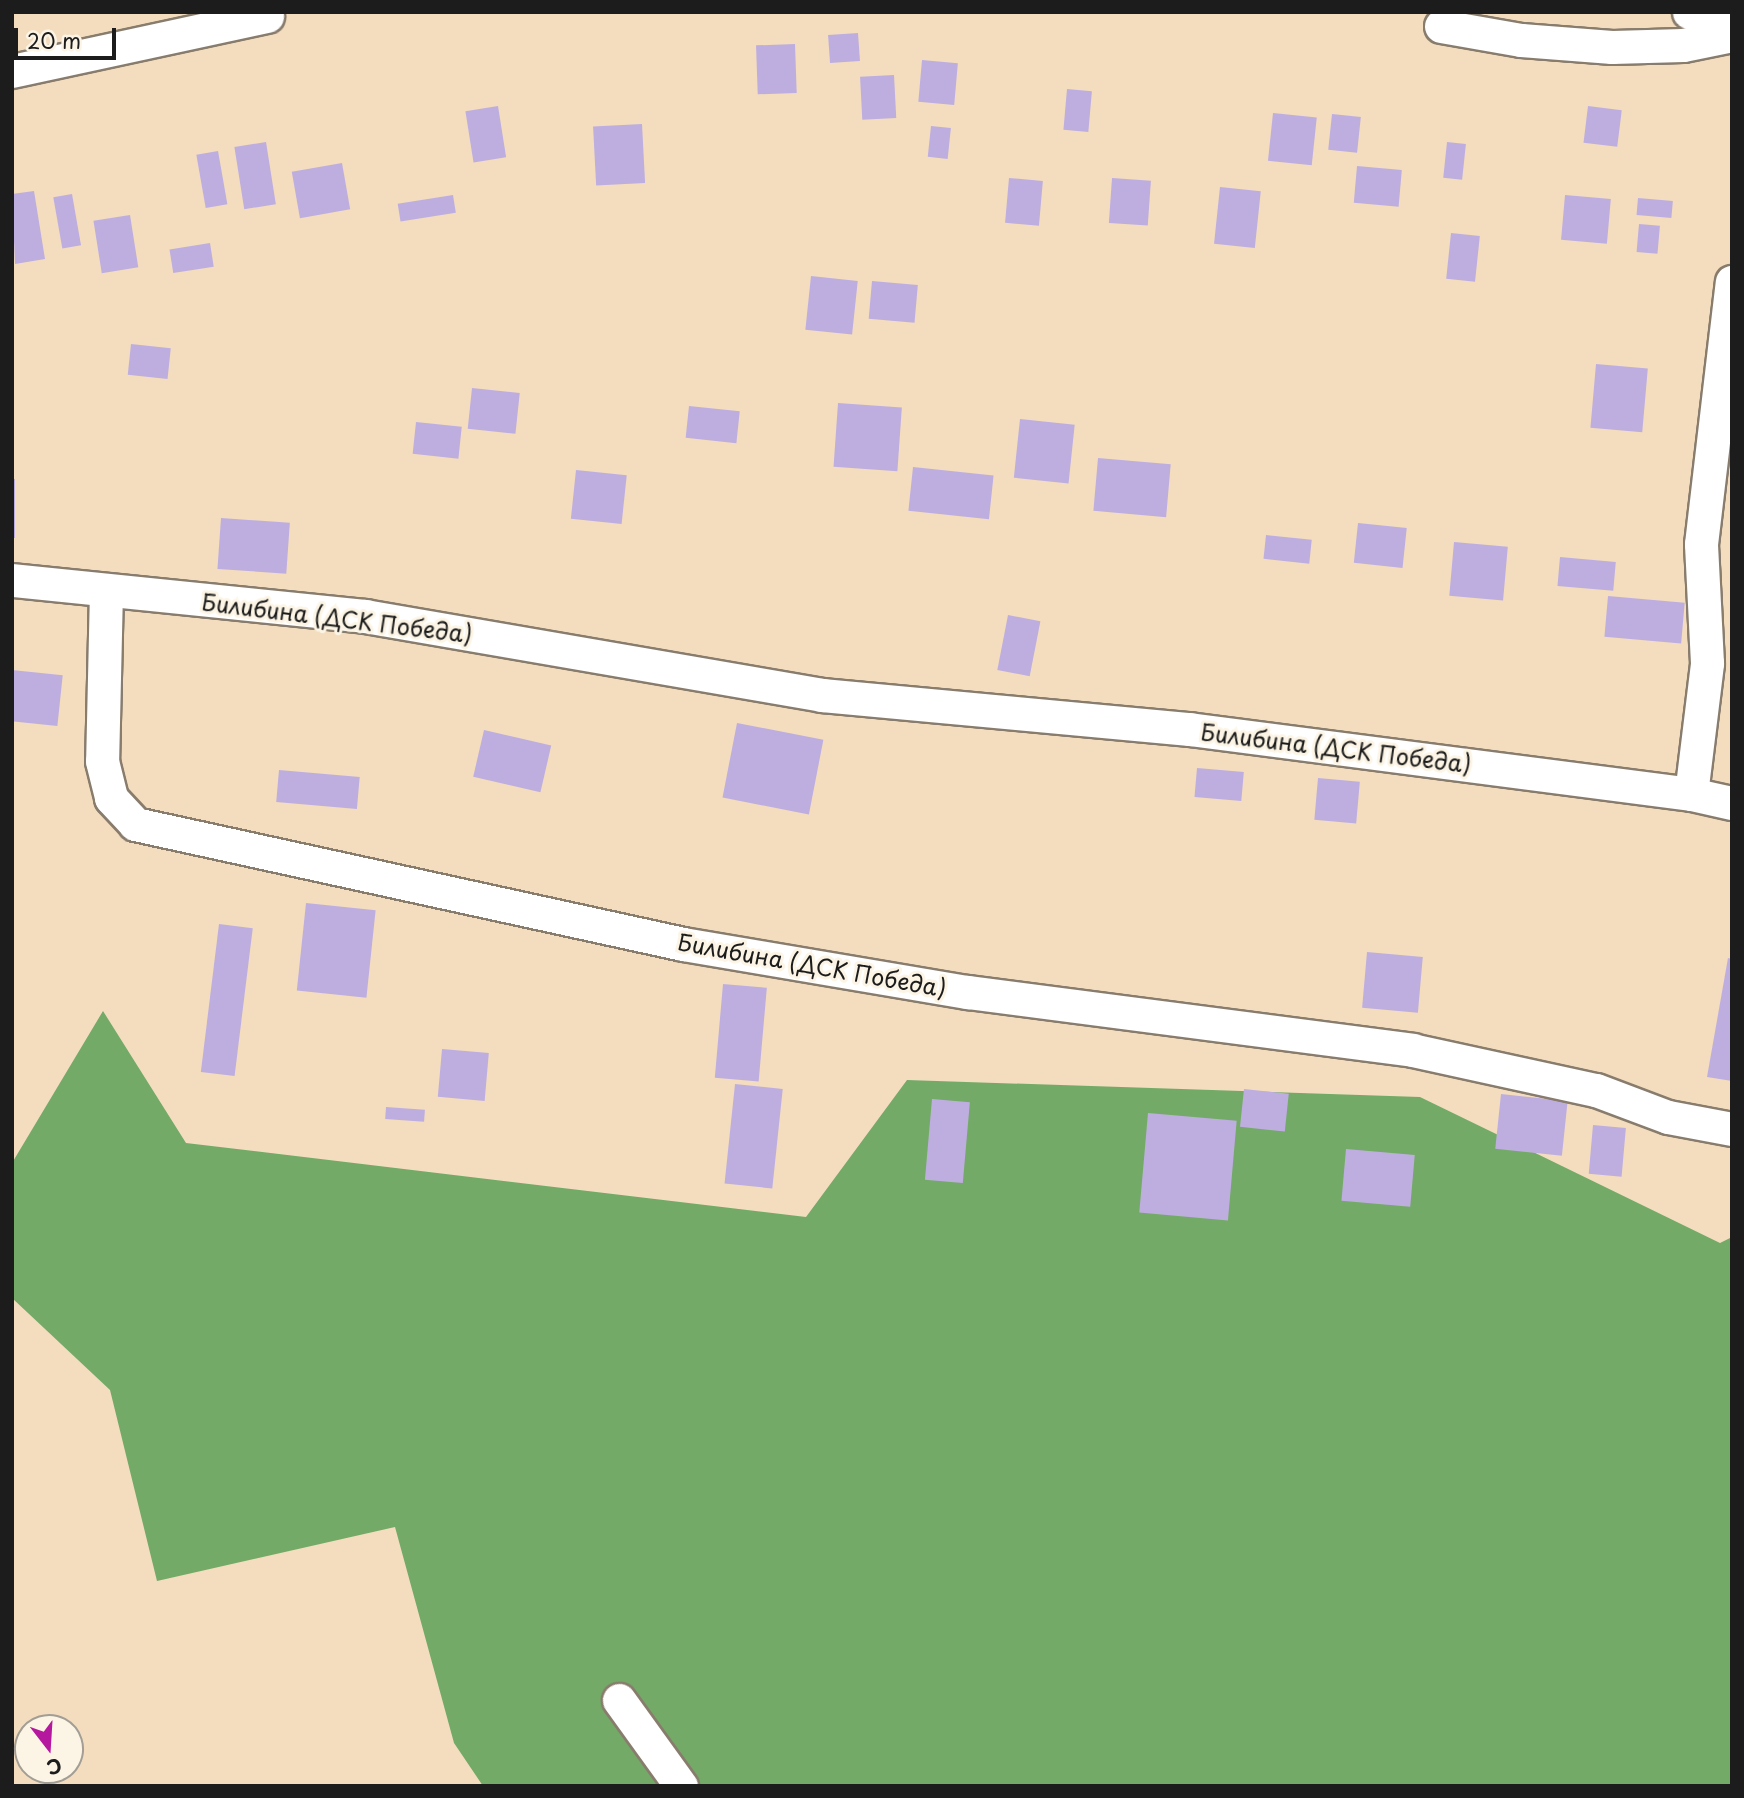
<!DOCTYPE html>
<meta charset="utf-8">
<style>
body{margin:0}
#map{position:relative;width:1744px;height:1798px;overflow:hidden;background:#f3ddbe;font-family:"Playpen Sans",sans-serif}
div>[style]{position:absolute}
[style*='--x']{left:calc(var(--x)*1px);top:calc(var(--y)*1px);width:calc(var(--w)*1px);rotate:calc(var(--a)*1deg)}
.forest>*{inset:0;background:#74aa67}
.building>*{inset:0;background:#beaedf;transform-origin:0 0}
.roads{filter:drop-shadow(2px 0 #887c6d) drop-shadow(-2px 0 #887c6d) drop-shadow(0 2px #887c6d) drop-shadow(0 -2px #887c6d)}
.minor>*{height:33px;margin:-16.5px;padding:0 16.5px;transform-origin:16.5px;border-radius:16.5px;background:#fff}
span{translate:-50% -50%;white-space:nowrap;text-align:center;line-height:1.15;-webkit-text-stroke:6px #fcf5e5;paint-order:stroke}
.street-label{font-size:23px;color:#1c1c1c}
.frame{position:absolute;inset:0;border:14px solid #1c1c1c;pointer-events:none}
.north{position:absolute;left:14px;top:1714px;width:70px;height:70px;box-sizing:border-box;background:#fcf5e5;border:2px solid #a29e95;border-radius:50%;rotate:163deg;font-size:19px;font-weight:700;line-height:28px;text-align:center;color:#1c1c1c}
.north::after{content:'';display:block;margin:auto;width:24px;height:32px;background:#b5179e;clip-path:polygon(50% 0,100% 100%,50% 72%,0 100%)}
.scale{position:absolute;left:14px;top:28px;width:102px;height:32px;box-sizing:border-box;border:4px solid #1c1c1c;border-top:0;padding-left:9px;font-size:21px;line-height:24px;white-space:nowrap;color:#1c1c1c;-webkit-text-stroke:5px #fcf5e5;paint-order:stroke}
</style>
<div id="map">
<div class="forest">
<div style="clip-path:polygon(103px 1011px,186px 1143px,806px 1217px,907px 1080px,1420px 1097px,1720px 1243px,1732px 1237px,1732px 1786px,483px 1786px,454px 1743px,395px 1527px,157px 1581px,110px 1390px,12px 1298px,12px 1163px)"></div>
</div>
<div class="building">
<div style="left:858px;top:33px;width:28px;height:30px;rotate:86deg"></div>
<div style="left:795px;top:44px;width:49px;height:39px;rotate:88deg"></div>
<div style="left:922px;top:60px;width:36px;height:42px;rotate:5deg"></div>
<div style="left:894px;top:75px;width:43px;height:34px;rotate:87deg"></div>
<div style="left:1067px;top:89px;width:25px;height:41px;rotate:5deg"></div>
<div style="left:498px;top:106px;width:52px;height:33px;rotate:81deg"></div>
<div style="left:1588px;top:106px;width:34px;height:37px;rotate:7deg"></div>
<div style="left:1273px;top:113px;width:44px;height:48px;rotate:6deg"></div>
<div style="left:1332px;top:114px;width:29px;height:36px;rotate:6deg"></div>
<div style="left:642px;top:124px;width:59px;height:49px;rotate:87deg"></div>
<div style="left:931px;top:126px;width:20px;height:31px;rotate:6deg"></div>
<div style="left:266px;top:142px;width:63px;height:32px;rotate:81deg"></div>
<div style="left:1447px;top:142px;width:19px;height:36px;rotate:6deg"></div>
<div style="left:218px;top:151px;width:54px;height:22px;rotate:80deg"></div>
<div style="left:342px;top:163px;width:47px;height:51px;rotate:80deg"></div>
<div style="left:1357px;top:166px;width:45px;height:37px;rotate:5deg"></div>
<div style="left:1009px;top:178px;width:34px;height:45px;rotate:5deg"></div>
<div style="left:1112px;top:178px;width:39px;height:45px;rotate:4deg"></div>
<div style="left:1220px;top:187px;width:41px;height:57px;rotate:6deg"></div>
<div style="clip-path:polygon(34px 191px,45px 259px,15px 264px,12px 194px)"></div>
<div style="left:72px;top:194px;width:52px;height:19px;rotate:80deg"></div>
<div style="left:453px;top:195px;width:18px;height:56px;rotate:81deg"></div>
<div style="left:1565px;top:195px;width:46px;height:45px;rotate:5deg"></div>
<div style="left:1638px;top:198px;width:35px;height:17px;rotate:5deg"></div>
<div style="left:130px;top:215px;width:53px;height:37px;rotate:81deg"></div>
<div style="left:1639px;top:224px;width:21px;height:28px;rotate:5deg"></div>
<div style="left:1451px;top:233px;width:29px;height:46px;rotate:6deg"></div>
<div style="left:210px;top:243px;width:24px;height:41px;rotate:81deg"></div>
<div style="left:811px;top:276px;width:47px;height:54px;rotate:6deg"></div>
<div style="left:872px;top:281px;width:46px;height:38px;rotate:5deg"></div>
<div style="left:131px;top:344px;width:40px;height:31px;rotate:6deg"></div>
<div style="left:1596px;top:364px;width:52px;height:64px;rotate:5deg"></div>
<div style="left:472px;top:388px;width:48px;height:41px;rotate:6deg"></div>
<div style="left:838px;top:403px;width:64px;height:64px;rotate:4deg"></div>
<div style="left:689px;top:406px;width:51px;height:32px;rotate:6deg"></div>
<div style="left:1020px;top:419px;width:55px;height:59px;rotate:6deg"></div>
<div style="left:416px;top:422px;width:46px;height:32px;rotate:6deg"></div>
<div style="left:1098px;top:458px;width:73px;height:53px;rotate:5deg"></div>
<div style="left:913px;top:467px;width:81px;height:44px;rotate:6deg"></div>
<div style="left:576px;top:470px;width:51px;height:49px;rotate:6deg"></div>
<div style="left:12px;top:479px;width:3px;height:59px"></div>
<div style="left:221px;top:518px;width:69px;height:51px;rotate:4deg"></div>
<div style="left:1358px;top:523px;width:49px;height:40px;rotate:6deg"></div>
<div style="left:1266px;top:535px;width:46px;height:24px;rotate:6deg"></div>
<div style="left:1454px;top:542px;width:54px;height:54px;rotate:5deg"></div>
<div style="left:1560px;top:557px;width:56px;height:29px;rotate:5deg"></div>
<div style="left:1608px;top:596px;width:77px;height:41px;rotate:5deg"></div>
<div style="left:1008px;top:615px;width:33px;height:56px;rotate:11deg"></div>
<div style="left:12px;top:670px;width:51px;height:51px;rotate:6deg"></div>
<div style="left:737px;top:723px;width:88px;height:76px;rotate:11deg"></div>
<div style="left:484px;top:730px;width:69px;height:48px;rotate:13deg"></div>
<div style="left:1197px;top:768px;width:47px;height:29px;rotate:5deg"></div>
<div style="left:279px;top:770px;width:81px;height:32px;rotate:5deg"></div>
<div style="left:1318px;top:778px;width:42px;height:42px;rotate:5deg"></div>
<div style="left:306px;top:903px;width:70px;height:88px;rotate:6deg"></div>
<div style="left:219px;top:924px;width:34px;height:149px;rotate:7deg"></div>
<div style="left:1367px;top:952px;width:56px;height:56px;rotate:5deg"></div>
<div style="clip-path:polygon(1728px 958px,1732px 959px,1732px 1081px,1707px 1077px)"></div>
<div style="left:723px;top:984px;width:44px;height:94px;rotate:5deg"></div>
<div style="left:442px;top:1049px;width:47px;height:48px;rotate:5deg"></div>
<div style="left:735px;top:1084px;width:48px;height:100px;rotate:6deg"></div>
<div style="left:1244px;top:1089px;width:45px;height:38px;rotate:6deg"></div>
<div style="left:1501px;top:1094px;width:67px;height:55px;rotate:6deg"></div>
<div style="left:932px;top:1099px;width:38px;height:81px;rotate:5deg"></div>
<div style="left:386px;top:1107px;width:39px;height:12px;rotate:4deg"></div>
<div style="left:1148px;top:1113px;width:89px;height:100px;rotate:5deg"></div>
<div style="left:1593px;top:1125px;width:33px;height:49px;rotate:5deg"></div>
<div style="left:1346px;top:1149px;width:69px;height:52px;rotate:5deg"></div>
</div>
<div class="roads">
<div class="minor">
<div style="--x:1689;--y:12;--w:45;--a:16.8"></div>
<div style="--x:1441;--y:26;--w:81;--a:9.9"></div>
<div style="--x:1521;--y:40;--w:91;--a:4.4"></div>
<div style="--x:1612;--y:47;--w:71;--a:-1.6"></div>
<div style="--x:1683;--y:45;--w:50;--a:-11.5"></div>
<div style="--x:12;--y:71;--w:261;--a:-12.2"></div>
<div style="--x:12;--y:580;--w:355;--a:5.8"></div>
<div style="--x:365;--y:616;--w:464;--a:9.8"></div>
<div style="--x:822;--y:695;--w:369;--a:5.3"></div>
<div style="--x:1189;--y:729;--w:506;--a:7.38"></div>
<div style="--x:1691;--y:794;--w:42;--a:12.4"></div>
<div style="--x:106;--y:590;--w:171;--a:91.3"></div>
<div style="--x:102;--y:761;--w:38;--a:76"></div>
<div style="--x:111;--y:798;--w:35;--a:47"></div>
<div style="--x:135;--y:824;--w:561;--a:12.35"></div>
<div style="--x:683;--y:944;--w:289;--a:9.6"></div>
<div style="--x:968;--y:992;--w:448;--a:7.4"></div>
<div style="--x:1412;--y:1050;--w:188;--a:12.3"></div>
<div style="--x:1596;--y:1090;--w:77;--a:20.6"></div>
<div style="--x:1668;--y:1117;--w:65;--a:10.6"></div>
<div style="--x:1691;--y:794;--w:132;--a:-83"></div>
<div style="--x:1707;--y:663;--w:119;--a:-92.9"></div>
<div style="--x:1701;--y:544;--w:264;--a:-83.3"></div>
<div style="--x:619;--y:1700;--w:106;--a:54.2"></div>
</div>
</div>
<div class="street-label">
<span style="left:337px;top:618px;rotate:7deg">Билибина (ДСК Победа)</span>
<span style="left:1336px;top:748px;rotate:7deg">Билибина (ДСК Победа)</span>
<span style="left:812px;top:965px;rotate:10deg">Билибина (ДСК Победа)</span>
</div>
<div class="frame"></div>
<div class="north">С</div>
<div class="scale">20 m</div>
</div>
